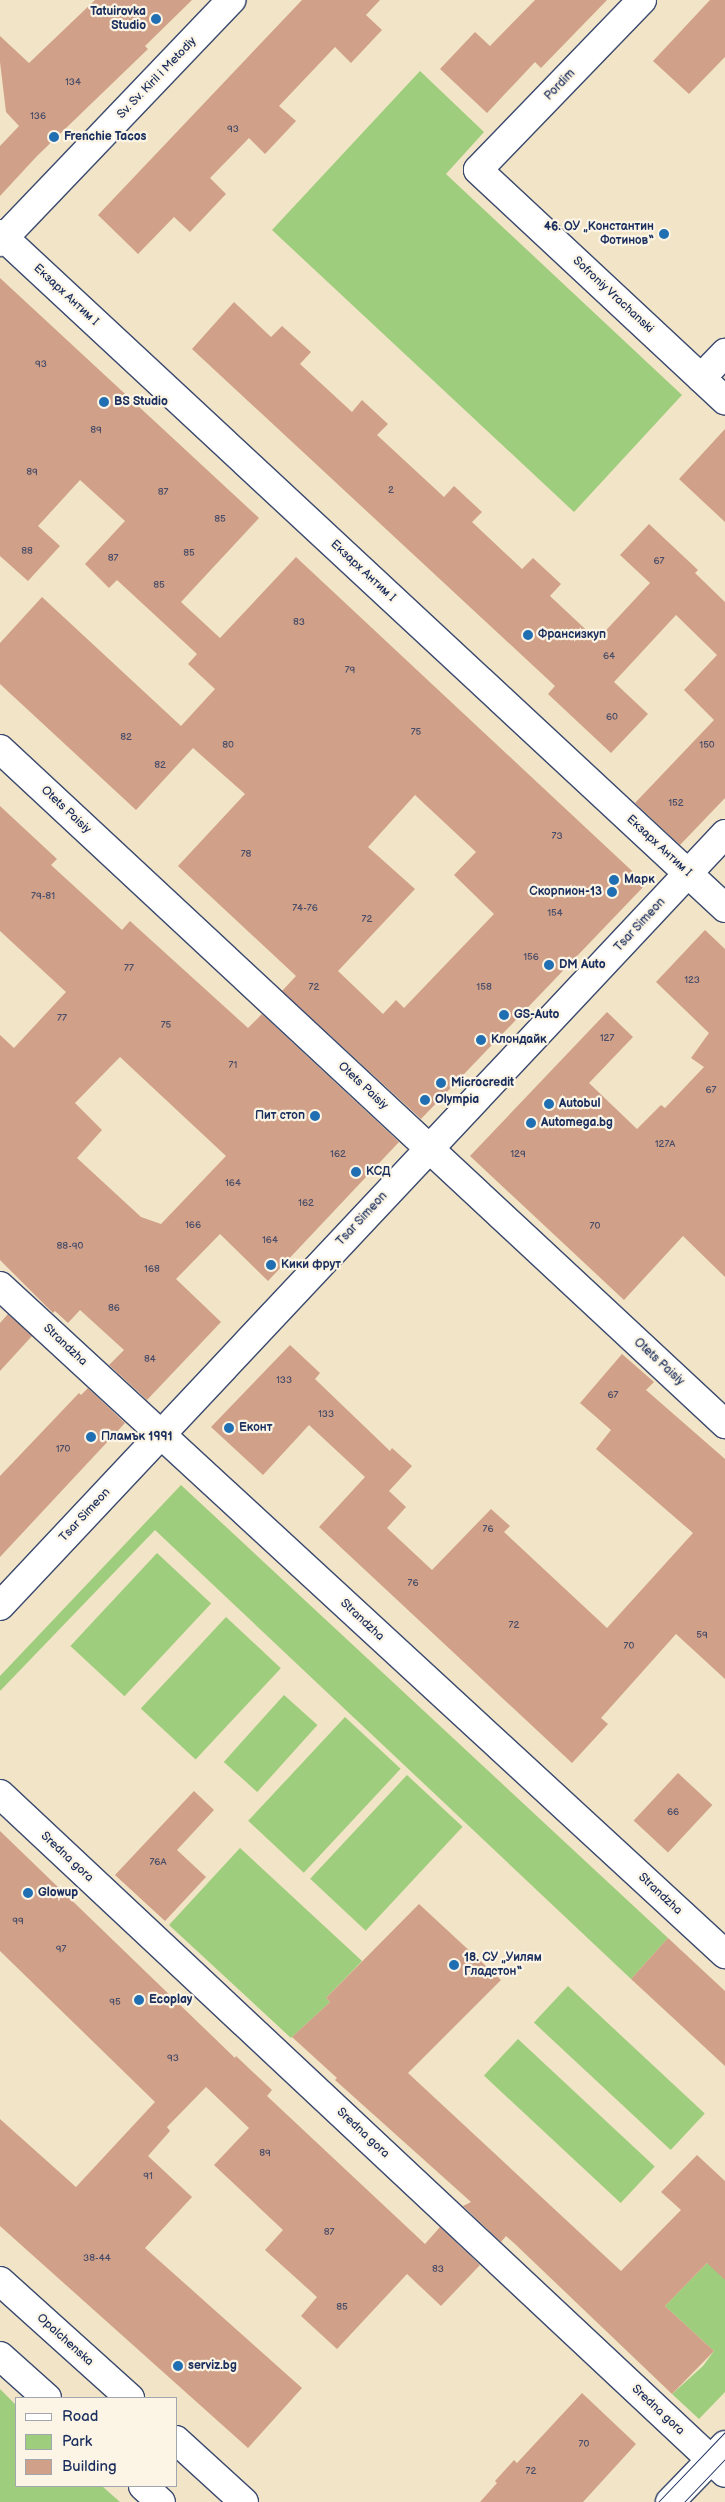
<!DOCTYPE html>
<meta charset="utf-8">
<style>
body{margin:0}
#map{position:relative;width:725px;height:2502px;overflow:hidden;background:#f2e4c6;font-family:"Balsamiq Sans",sans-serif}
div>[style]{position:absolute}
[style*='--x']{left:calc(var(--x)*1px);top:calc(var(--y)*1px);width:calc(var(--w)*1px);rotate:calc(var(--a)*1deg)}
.green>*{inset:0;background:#9ece7d;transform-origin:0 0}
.building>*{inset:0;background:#d0a188;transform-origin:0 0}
.roads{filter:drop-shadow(1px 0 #3b4a6e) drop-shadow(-1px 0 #3b4a6e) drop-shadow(0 1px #3b4a6e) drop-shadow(0 -1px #3b4a6e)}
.minor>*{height:28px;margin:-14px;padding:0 14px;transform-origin:14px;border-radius:14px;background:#fff}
.tertiary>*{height:28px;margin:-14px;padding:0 14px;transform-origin:14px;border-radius:14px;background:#fff}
.primary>*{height:28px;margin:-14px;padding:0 14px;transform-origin:14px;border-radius:14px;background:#fff}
.tram>*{height:1px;margin:-0.5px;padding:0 0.5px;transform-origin:0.5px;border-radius:0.5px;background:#1b2f5e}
.dots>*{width:14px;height:14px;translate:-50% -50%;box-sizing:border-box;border:2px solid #fcf5e5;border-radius:50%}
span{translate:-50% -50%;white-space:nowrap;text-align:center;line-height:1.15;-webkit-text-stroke:4.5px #fcf5e5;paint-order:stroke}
.number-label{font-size:10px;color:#484c68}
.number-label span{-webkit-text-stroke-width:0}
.poi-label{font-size:12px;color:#1b2f5e;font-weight:700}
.right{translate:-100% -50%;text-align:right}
.left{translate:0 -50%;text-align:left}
.street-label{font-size:12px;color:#1b2f5e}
.legend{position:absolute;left:15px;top:2397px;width:162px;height:90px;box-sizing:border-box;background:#fcf5e5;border:1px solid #a2a6af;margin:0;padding:6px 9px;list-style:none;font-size:15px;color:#1b2f5e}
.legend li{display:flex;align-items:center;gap:10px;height:25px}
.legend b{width:25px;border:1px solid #a2a6af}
</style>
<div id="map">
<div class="green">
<div style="clip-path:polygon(420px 71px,484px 132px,446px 174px,682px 395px,574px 512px,272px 230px)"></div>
<div style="clip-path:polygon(181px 1485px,668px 1938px,631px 1979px,155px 1530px,0 1691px,0 1676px)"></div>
<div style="left:157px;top:1553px;width:74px;height:127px;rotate:43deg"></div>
<div style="left:226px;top:1617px;width:75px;height:125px;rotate:43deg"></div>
<div style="left:284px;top:1695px;width:45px;height:90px;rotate:42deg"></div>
<div style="left:345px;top:1717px;width:76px;height:142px;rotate:43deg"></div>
<div style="left:407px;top:1775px;width:76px;height:142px;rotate:43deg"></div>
<div style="clip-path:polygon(240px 1848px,362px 1961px,326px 1998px,330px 2002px,291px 2038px,169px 1925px)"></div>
<div style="left:568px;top:1986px;width:187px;height:50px;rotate:43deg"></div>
<div style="left:518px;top:2039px;width:187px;height:50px;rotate:43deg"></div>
<div style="clip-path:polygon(707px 2263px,725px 2268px,725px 2392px,699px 2419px,672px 2394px,703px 2366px,714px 2351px,665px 2306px)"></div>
<div style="clip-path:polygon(0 2389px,16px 2405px,16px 2486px,102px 2486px,120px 2502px,0 2502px)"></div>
</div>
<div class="building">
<div style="clip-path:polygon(95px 0,192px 0,145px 46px,148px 49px,37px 156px,0 196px,0 146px,19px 126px,6px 112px,0 62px,0 36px,29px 63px)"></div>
<div style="clip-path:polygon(302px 0,380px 0,366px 15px,382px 30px,351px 63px,335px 47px,279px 106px,296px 121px,265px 154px,249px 138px,210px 178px,226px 194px,190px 232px,174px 217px,138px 254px,98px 215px)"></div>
<div style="clip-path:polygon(535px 0,607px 0,541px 68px,535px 62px,487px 113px,440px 69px,475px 32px,490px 46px)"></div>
<div style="clip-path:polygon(710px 0,725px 0,725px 57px,689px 94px,653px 61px)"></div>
<div style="clip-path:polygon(evenodd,0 278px,259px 518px,181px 602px,220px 638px,296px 557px,646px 884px,421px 1119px,282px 991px,296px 976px,178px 866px,245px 794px,193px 748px,136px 810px,0 684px,0 643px,42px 597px,181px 726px,215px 689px,188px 664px,197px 654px,117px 580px,109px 588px,85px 564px,125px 521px,80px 480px,38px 526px,60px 546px,28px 581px,0 556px,0 278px,415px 795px,476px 852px,454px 875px,494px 914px,404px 1008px,396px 1000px,383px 1014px,338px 971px,415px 889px,368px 847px,415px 795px)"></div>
<div style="clip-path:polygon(234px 302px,271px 337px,282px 326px,311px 352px,300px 364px,352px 412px,362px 400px,388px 424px,377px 435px,444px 497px,454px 486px,482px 512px,472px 522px,522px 569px,533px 558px,561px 584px,550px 596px,597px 640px,650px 583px,620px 555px,649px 524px,698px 570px,695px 573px,725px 602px,725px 798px,680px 845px,635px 803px,714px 720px,684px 690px,717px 655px,676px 615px,614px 682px,648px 714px,611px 753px,548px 694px,555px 686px,192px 349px)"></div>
<div style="clip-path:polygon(725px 429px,725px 522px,679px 479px)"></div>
<div style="clip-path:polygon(evenodd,0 806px,57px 859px,51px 865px,122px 930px,130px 921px,248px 1028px,262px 1014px,399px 1142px,268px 1281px,220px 1234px,176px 1279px,221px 1322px,147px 1400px,109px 1365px,124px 1350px,80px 1310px,68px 1323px,55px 1311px,53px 1313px,0 1260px,0 1035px,14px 1048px,66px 992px,0 931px,0 806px,120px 1057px,226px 1156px,161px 1224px,141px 1217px,77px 1158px,102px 1130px,75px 1103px,120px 1057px)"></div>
<div style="clip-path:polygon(705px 930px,725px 949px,725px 1277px,683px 1236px,624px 1300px,470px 1156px,607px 1012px,633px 1037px,589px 1083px,637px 1129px,661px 1105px,665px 1108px,704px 1067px,691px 1058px,709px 1033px,656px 982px)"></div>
<div style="clip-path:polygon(8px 1314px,32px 1336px,0 1371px,0 1323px)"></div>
<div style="clip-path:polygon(290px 1345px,320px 1373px,315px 1379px,390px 1451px,392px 1448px,412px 1466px,389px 1491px,406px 1507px,387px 1528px,432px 1570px,491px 1509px,510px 1526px,504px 1532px,607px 1628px,693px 1533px,596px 1449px,611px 1430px,580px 1403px,622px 1354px,654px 1382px,646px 1390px,725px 1459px,725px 1679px,676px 1634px,601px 1718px,608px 1724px,572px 1763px,319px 1527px,365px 1477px,309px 1425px,263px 1475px,211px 1427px)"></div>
<div style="clip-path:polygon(88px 1388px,125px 1423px,0 1557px,0 1476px,79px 1393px,81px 1395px)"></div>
<div style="left:678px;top:1773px;width:47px;height:65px;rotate:43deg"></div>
<div style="clip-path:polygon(194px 1791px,214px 1810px,177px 1850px,206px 1877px,165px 1921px,115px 1875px)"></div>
<div style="clip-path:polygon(0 1831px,235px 2058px,236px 2056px,272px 2090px,267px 2096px,425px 2244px,440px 2227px,480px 2265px,441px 2306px,407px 2274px,337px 2349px,301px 2316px,317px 2297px,265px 2250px,283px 2230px,214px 2165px,249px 2128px,206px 2087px,167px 2127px,170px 2131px,148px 2156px,192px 2197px,145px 2248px,302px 2388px,248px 2448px,0 2226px,0 2119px,76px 2187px,155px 2102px,0 1951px)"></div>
<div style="clip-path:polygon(419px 1904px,501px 1980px,408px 2073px,621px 2271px,681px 2210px,661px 2192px,697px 2155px,725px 2181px,725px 2280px,707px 2263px,665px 2306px,714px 2351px,672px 2394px,515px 2244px,506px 2236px,501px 2242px,463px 2206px,471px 2202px,335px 2080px,337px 2078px,292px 2037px,330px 2002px,326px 1998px)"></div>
<div style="clip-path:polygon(668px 1938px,725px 1991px,725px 2066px,631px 1979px)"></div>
<div style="clip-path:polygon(582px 2393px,636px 2444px,583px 2502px,480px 2502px,497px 2483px,495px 2481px,514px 2460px,517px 2463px)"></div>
</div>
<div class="roads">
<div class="minor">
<div style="--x:642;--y:0;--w:236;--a:134"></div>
<div style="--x:478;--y:170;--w:338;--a:43"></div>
<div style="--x:0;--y:234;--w:990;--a:42.91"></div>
<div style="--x:0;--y:242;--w:335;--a:-46.3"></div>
<div style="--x:701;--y:378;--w:35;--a:-46"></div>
<div style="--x:0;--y:749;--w:991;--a:42.95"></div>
<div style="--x:0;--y:1286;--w:986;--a:42.66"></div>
<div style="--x:0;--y:1794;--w:993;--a:43.12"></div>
<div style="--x:670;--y:2502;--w:79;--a:-46"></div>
</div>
<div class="tertiary">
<div style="--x:0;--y:1606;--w:1059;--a:-46.8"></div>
</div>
<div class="primary">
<div style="--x:0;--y:2281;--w:175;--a:42"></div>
<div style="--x:0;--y:2356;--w:63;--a:41.8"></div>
<div style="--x:176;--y:2440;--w:92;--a:42.4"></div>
<div style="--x:143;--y:2486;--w:24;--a:42"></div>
</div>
</div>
<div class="tram">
<div style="--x:658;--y:2502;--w:97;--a:-46.3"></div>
<div style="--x:684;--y:2502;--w:59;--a:-46.4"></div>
</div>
<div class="dots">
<div style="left:156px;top:19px;background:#1f6fb2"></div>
<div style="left:54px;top:137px;background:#1f6fb2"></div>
<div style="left:664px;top:234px;background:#1f6fb2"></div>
<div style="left:104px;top:402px;background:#1f6fb2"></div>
<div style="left:528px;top:635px;background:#1f6fb2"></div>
<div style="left:614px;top:880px;background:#1f6fb2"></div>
<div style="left:612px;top:892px;background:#1f6fb2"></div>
<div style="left:549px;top:965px;background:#1f6fb2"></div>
<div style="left:504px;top:1015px;background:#1f6fb2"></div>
<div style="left:481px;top:1040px;background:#1f6fb2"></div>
<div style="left:441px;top:1083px;background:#1f6fb2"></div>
<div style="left:425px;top:1100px;background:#1f6fb2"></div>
<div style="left:549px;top:1104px;background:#1f6fb2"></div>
<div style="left:315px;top:1116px;background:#1f6fb2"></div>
<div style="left:531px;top:1123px;background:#1f6fb2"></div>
<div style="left:356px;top:1172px;background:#1f6fb2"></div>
<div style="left:271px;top:1265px;background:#1f6fb2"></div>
<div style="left:229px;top:1428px;background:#1f6fb2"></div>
<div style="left:91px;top:1437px;background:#1f6fb2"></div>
<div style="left:28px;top:1893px;background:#1f6fb2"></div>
<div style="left:454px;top:1965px;background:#1f6fb2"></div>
<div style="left:139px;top:2000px;background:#1f6fb2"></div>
<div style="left:178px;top:2366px;background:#1f6fb2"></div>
</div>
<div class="number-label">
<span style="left:73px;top:83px">134</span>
<span style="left:38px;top:117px">136</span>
<span style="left:233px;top:130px">93</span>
<span style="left:41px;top:365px">93</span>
<span style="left:96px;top:431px">89</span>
<span style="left:32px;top:473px">89</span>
<span style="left:391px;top:491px">2</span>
<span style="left:163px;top:493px">87</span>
<span style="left:220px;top:520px">85</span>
<span style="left:27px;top:552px">88</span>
<span style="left:189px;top:554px">85</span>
<span style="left:113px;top:559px">87</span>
<span style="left:659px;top:562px">67</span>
<span style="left:159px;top:586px">85</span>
<span style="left:299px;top:623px">83</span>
<span style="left:609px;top:657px">64</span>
<span style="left:350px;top:671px">79</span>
<span style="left:612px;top:718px">60</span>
<span style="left:416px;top:733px">75</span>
<span style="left:126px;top:738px">82</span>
<span style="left:228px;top:746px">80</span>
<span style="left:707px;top:746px">150</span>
<span style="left:160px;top:766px">82</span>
<span style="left:676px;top:804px">152</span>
<span style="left:557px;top:837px">73</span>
<span style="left:246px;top:855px">78</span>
<span style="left:43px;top:897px">79-81</span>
<span style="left:305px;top:909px">74-76</span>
<span style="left:555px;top:914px">154</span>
<span style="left:367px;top:920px">72</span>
<span style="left:531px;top:958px">156</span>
<span style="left:129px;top:969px">77</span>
<span style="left:692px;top:981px">123</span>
<span style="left:314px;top:988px">72</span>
<span style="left:484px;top:988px">158</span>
<span style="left:62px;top:1019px">77</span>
<span style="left:166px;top:1026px">75</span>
<span style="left:607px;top:1039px">127</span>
<span style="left:233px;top:1066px">71</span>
<span style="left:711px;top:1091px">67</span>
<span style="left:665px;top:1145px">127А</span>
<span style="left:338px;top:1155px">162</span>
<span style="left:518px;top:1155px">129</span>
<span style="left:233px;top:1184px">164</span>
<span style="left:306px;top:1204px">162</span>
<span style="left:193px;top:1226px">166</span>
<span style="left:595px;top:1227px">70</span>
<span style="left:270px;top:1241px">164</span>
<span style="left:70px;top:1247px">88-90</span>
<span style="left:152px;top:1270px">168</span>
<span style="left:114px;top:1309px">86</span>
<span style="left:150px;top:1360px">84</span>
<span style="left:284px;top:1381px">133</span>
<span style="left:613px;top:1396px">67</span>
<span style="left:326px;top:1415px">133</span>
<span style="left:63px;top:1450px">170</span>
<span style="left:488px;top:1530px">76</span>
<span style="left:413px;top:1584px">76</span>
<span style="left:514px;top:1626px">72</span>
<span style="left:702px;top:1636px">59</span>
<span style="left:629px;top:1647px">70</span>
<span style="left:673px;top:1813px">66</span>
<span style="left:158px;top:1863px">76А</span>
<span style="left:18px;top:1922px">99</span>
<span style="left:61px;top:1950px">97</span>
<span style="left:115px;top:2003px">95</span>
<span style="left:173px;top:2059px">93</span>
<span style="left:265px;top:2154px">89</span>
<span style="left:148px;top:2177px">91</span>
<span style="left:329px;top:2233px">87</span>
<span style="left:97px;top:2259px">38-44</span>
<span style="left:438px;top:2270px">83</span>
<span style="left:342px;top:2308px">85</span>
<span style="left:584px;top:2445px">70</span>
<span style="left:531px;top:2472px">72</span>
</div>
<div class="poi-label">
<span class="right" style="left:146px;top:19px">Tatuirovka<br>Studio</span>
<span class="left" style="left:64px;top:137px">Frenchie Tacos</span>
<span class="right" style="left:654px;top:234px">46. ОУ „Константин<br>Фотинов“</span>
<span class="left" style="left:114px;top:402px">BS Studio</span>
<span class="left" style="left:538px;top:635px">Франсизкуп</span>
<span class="left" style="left:624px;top:880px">Марк</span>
<span class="right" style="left:602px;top:892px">Скорпион-13</span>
<span class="left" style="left:559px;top:965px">DM Auto</span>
<span class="left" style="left:514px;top:1015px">GS-Auto</span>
<span class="left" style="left:491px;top:1040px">Клондайк</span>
<span class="left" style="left:451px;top:1083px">Microcredit</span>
<span class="left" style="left:435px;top:1100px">Olympia</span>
<span class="left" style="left:559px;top:1104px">Autobul</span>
<span class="right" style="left:305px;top:1116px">Пит стоп</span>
<span class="left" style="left:541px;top:1123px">Automega.bg</span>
<span class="left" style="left:366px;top:1172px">КСД</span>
<span class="left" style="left:281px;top:1265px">Кики фрут</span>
<span class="left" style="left:239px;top:1428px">Еконт</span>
<span class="left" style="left:101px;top:1437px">Пламък 1991</span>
<span class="left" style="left:38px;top:1893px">Glowup</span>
<span class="left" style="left:464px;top:1965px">18. СУ „Уилям<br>Гладстон“</span>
<span class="left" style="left:149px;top:2000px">Ecoplay</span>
<span class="left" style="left:188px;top:2366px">serviz.bg</span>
</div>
<div class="street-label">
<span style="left:157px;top:78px;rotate:-46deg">Sv. Sv. Kiril i Metodiy</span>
<span style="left:560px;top:85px;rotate:-46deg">Pordim</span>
<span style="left:66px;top:295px;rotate:43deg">Екзарх Антим I</span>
<span style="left:613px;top:295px;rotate:43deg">Sofroniy Vrachanski</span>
<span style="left:363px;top:571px;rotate:43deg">Екзарх Антим I</span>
<span style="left:66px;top:810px;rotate:43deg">Otets Paisiy</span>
<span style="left:659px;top:846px;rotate:43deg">Екзарх Антим I</span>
<span style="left:640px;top:925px;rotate:-47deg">Tsar Simeon</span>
<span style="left:363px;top:1086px;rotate:43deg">Otets Paisiy</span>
<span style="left:362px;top:1219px;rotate:-47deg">Tsar Simeon</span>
<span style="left:65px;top:1345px;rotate:43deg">Strandzha</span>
<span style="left:659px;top:1362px;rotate:43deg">Otets Paisiy</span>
<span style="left:85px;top:1515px;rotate:-47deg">Tsar Simeon</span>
<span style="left:362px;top:1620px;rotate:43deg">Strandzha</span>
<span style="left:67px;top:1857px;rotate:43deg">Sredna gora</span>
<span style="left:660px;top:1894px;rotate:43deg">Strandzha</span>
<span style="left:363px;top:2133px;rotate:43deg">Sredna gora</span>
<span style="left:65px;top:2340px;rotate:42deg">Opalchenska</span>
<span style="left:658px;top:2410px;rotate:43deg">Sredna gora</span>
</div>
<ul class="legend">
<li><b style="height:6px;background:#fff"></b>Road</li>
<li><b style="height:14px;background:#9ece7d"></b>Park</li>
<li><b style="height:14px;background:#d0a188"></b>Building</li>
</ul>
</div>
